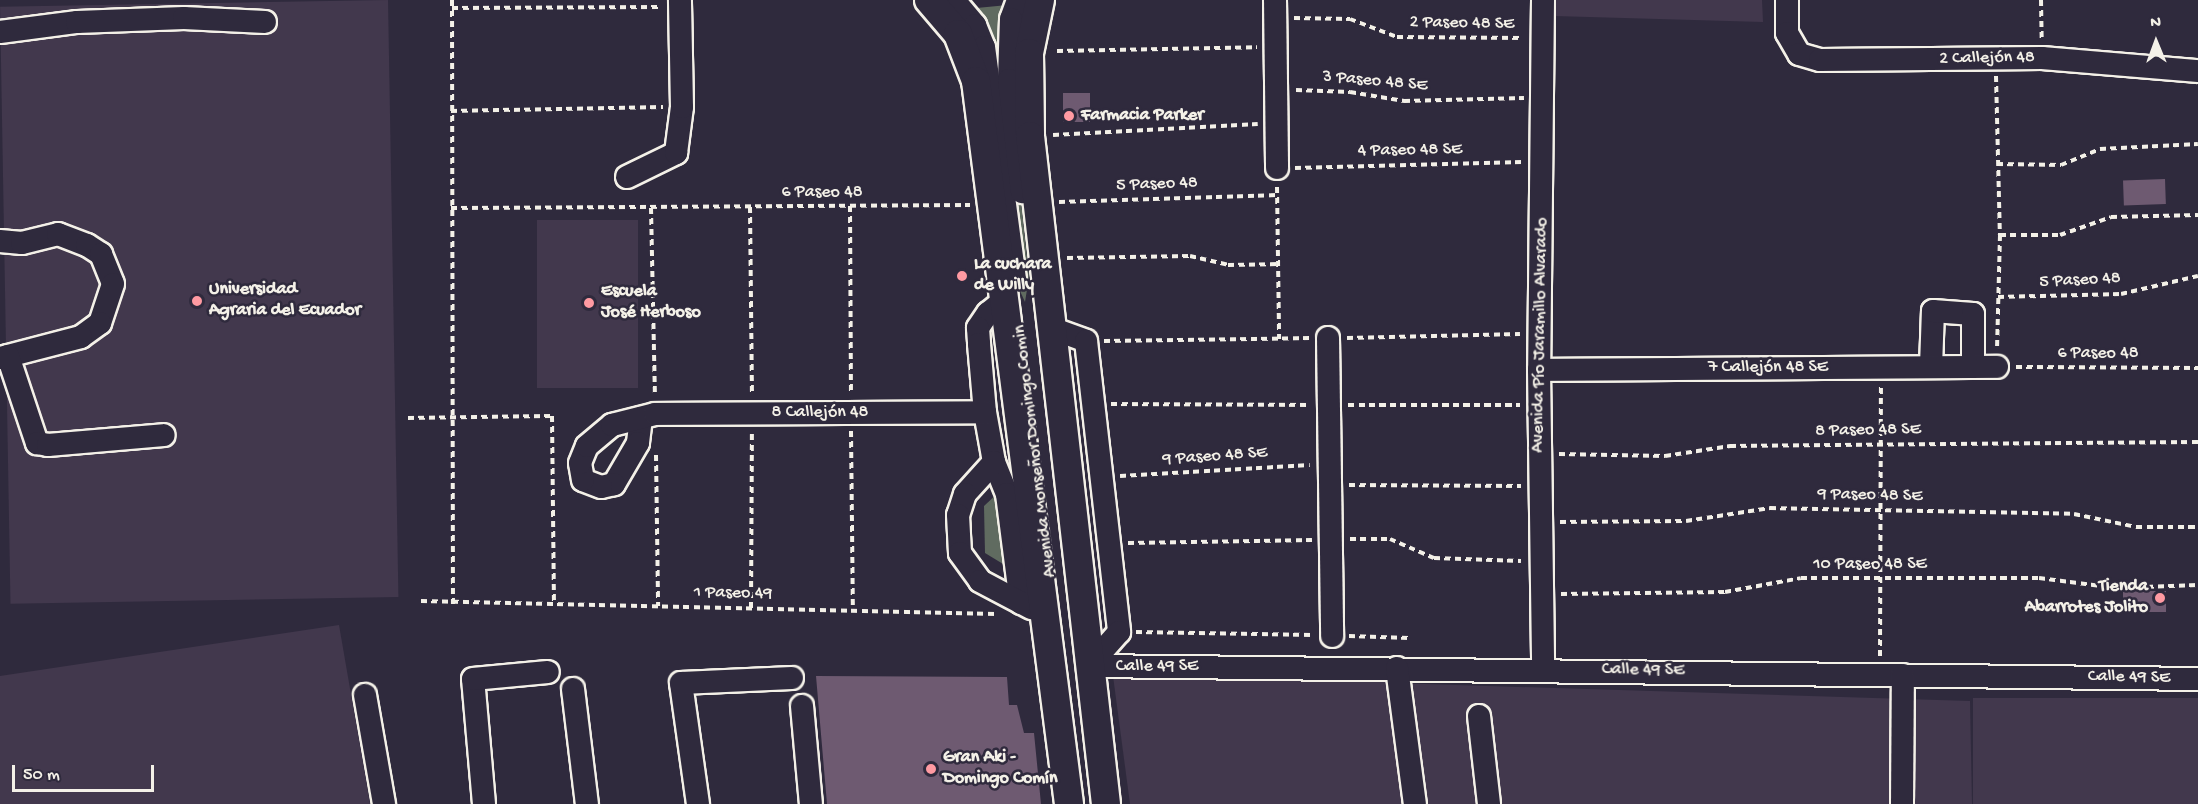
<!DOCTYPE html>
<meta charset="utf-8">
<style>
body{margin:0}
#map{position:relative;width:2198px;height:804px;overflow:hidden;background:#2f2a3d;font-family:"Gochi Hand",sans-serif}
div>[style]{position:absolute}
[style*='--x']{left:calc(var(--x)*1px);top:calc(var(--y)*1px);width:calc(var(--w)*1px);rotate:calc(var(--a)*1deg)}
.built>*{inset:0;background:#42384d;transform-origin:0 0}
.green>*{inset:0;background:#606b60}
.building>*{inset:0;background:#6e5a71;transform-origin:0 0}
.path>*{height:4px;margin-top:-2px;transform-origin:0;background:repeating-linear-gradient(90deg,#f4f1e8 0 6px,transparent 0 10.5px)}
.roads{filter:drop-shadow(2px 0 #f4f1e8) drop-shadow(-2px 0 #f4f1e8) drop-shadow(0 2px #f4f1e8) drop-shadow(0 -2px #f4f1e8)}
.minor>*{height:22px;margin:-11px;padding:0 11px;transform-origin:11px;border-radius:11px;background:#2f2a3d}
.major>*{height:28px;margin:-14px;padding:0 14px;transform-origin:14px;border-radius:14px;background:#2f2a3d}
.dots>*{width:16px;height:16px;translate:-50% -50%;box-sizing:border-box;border:3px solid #2f2a3d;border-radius:50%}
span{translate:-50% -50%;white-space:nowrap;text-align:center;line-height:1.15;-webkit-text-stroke:5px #2f2a3d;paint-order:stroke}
.street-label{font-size:18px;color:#f4f1e8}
.poi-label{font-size:18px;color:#f4f1e8;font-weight:700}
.left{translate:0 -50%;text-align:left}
.right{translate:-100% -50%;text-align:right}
.north{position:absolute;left:2126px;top:12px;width:60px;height:60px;-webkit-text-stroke:4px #2f2a3d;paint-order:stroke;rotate:359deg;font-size:16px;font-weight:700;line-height:24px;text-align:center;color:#f4f1e8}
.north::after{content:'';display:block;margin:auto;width:21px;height:27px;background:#f4f1e8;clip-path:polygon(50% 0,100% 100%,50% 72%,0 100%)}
.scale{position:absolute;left:12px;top:765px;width:142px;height:27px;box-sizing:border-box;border:3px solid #f4f1e8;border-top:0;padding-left:8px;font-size:18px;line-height:21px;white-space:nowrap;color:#f4f1e8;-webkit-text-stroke:4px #2f2a3d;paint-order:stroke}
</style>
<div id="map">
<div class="built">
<div style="left:388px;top:0;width:597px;height:388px;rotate:89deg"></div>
<div style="clip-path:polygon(1554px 0,1762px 0,1763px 22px,1554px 16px)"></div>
<div style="left:537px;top:220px;width:101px;height:168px"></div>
<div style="clip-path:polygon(339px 625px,370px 804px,0 804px,0 676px)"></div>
<div style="clip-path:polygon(1113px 676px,1391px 681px,1409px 804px,1130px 804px)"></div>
<div style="clip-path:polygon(1394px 683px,1970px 701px,1972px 804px,1412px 804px)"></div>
<div style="left:2198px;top:698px;width:106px;height:225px;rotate:90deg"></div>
</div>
<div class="green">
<div style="clip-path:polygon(1019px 4px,1010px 96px,1029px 277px,1025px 302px,1016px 282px,956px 10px)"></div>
<div style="clip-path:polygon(999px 492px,1008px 567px,985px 553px,984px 506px)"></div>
</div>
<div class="building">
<div style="left:1063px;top:93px;width:27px;height:29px"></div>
<div style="left:2165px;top:179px;width:25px;height:42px;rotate:88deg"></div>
<div style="left:2166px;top:591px;width:21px;height:43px;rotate:90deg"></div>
<div style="clip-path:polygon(816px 676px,1007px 677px,1009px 705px,1017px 705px,1024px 733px,1034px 733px,1041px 804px,827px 804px)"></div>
</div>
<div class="path">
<div style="--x:452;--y:0;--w:604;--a:89.91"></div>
<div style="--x:2041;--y:0;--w:39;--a:89"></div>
<div style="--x:452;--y:8;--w:209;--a:-0.3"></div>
<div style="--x:1294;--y:18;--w:56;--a:1"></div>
<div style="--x:1350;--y:19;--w:50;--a:21"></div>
<div style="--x:1397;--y:37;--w:126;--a:0.5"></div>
<div style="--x:1057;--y:51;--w:200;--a:-1.1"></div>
<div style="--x:1996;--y:76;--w:159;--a:88.6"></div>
<div style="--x:2000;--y:235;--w:113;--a:91.5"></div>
<div style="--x:1296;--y:90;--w:54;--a:2.1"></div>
<div style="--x:1350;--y:92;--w:55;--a:9.5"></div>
<div style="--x:1404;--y:101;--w:120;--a:-1.4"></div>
<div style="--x:451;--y:111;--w:212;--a:-1.1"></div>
<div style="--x:1053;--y:135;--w:205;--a:-3.1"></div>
<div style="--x:1997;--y:164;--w:64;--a:0.9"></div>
<div style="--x:2061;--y:165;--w:42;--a:-22.3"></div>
<div style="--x:2100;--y:149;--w:98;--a:-2.9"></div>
<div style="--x:1295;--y:168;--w:227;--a:-1.5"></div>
<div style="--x:1277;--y:187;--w:152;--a:89.2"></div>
<div style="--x:1059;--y:202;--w:219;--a:-1.8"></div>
<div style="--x:850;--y:206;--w:188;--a:89.7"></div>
<div style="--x:750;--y:207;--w:188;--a:89.4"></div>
<div style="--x:451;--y:208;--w:519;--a:-0.33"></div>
<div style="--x:651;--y:208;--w:188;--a:88.8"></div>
<div style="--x:2000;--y:235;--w:60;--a:0"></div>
<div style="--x:2060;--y:235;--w:54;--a:-19.4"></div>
<div style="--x:2111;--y:217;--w:87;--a:-1.3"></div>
<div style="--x:1067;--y:258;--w:123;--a:-0.9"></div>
<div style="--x:1190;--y:256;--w:39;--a:13"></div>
<div style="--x:1228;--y:265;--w:50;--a:-1.1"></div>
<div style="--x:1998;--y:297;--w:123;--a:-1.4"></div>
<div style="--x:2121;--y:294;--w:79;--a:-13.2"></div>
<div style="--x:1347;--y:338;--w:173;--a:-1.3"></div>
<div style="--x:1104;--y:341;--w:206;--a:-0.8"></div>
<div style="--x:2016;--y:367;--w:182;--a:0.3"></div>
<div style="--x:1111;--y:404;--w:199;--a:0.3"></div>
<div style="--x:1348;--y:405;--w:172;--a:0"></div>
<div style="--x:408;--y:418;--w:144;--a:-0.8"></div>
<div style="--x:552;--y:416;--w:188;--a:89.4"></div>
<div style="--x:851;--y:431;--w:179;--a:89.4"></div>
<div style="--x:1559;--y:454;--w:106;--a:1.1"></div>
<div style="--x:1665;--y:456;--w:66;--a:-8.7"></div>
<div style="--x:1730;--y:446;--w:468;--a:-0.5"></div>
<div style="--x:656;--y:455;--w:151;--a:89.2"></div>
<div style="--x:1120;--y:476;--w:190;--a:-3.3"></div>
<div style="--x:1349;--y:485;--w:172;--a:0.3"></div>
<div style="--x:1560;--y:522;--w:126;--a:-0.5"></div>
<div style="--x:1686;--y:521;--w:85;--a:-8.8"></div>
<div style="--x:1770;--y:508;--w:304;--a:1.1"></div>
<div style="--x:2074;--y:514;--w:63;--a:11.8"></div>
<div style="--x:2136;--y:527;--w:62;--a:0"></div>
<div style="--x:1350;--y:539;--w:40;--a:0"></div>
<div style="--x:1390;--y:539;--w:48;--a:23.4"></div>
<div style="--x:1434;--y:558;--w:87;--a:2"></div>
<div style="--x:1128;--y:543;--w:184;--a:-0.9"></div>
<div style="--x:1561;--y:594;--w:164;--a:-0.7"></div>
<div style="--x:1725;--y:592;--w:77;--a:-10.4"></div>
<div style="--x:1801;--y:578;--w:238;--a:0"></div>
<div style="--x:2039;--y:578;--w:78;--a:7.4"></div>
<div style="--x:2116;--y:588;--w:82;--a:-2.1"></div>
<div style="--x:421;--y:601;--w:575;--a:1.3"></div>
<div style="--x:751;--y:608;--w:176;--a:-89.7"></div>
<div style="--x:1136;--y:632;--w:176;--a:1"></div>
<div style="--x:1349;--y:636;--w:60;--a:1.9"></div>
<div style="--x:1880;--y:656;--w:269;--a:-89.8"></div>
</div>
<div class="roads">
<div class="minor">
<div style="--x:954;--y:0;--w:33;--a:50"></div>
<div style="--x:975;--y:25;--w:24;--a:68"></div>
<div style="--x:984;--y:47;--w:233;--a:82.4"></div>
<div style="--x:1018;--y:0;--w:20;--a:110"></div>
<div style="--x:1011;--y:19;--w:61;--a:91.9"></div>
<div style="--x:1009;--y:80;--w:113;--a:83.4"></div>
<div style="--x:1275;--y:0;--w:168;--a:89.3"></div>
<div style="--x:1543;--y:0;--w:370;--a:90.6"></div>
<div style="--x:1539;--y:370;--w:299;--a:89.2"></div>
<div style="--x:1787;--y:0;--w:33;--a:90"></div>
<div style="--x:1787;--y:33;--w:24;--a:60"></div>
<div style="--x:1799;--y:54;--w:22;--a:16"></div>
<div style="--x:1820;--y:60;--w:222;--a:-0.5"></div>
<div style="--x:2042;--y:58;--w:157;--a:4.8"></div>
<div style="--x:0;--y:32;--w:78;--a:-7.4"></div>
<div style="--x:77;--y:22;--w:107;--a:-2.1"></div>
<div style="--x:184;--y:18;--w:81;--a:2.8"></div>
<div style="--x:627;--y:177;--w:55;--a:-26.1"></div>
<div style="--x:676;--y:153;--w:46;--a:-82.6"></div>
<div style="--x:682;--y:107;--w:107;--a:-91.1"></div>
<div style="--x:0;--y:241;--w:22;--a:5"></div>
<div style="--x:22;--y:243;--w:37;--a:-14"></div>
<div style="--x:58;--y:234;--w:31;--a:21"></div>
<div style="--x:87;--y:245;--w:17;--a:33"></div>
<div style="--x:101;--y:254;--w:32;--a:68"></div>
<div style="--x:113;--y:284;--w:41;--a:108.4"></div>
<div style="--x:100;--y:323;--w:24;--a:144"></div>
<div style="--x:81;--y:337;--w:84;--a:165.5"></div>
<div style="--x:1003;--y:301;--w:19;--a:141"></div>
<div style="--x:988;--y:313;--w:18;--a:124"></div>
<div style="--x:978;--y:328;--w:16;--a:86"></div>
<div style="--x:979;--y:344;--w:68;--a:85"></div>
<div style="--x:985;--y:412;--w:51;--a:79.8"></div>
<div style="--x:994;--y:462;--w:35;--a:68"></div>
<div style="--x:1007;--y:494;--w:110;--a:82.7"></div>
<div style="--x:1051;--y:328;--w:37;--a:20"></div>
<div style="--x:1086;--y:341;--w:293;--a:83.5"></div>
<div style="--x:1119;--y:632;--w:45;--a:131.4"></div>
<div style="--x:1328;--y:338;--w:298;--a:89.2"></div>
<div style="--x:8;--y:356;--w:92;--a:71.6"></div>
<div style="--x:37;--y:443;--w:11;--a:10"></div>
<div style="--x:48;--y:445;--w:116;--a:-4.9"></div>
<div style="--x:1931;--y:367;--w:56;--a:-88"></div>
<div style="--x:1933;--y:311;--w:40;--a:4.3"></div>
<div style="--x:1973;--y:314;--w:53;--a:90"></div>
<div style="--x:1539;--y:370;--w:458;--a:-0.4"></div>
<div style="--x:641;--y:418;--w:25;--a:97"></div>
<div style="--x:638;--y:443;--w:48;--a:120.3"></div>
<div style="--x:614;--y:484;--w:13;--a:167"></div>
<div style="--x:601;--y:487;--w:19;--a:-159"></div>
<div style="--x:583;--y:480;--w:17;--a:-100"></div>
<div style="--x:580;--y:463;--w:18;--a:-68"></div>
<div style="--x:587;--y:446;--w:33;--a:-40"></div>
<div style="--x:612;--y:425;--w:44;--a:-14.3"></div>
<div style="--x:655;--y:414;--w:330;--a:-0.3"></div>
<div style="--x:994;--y:462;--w:43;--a:132.2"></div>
<div style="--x:965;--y:494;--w:22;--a:108"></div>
<div style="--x:958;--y:515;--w:38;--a:87"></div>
<div style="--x:960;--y:553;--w:34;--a:54"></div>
<div style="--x:980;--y:581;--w:58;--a:27.9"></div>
<div style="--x:1089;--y:666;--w:1109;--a:0.67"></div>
<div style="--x:1397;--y:668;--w:137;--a:82.5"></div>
<div style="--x:573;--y:689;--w:116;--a:83.1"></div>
<div style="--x:365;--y:695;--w:111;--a:80.1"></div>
<div style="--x:802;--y:706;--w:98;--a:84.8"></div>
<div style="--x:1479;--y:716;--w:89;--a:83.5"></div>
<div style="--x:484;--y:804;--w:125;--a:-95"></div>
<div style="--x:473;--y:679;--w:75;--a:-5.3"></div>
<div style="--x:698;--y:804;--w:122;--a:-98"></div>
<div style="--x:681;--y:683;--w:111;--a:-2.6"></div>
<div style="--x:1902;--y:804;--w:129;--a:-89.6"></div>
</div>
<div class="major">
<div style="--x:929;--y:0;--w:45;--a:49.5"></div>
<div style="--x:958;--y:34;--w:50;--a:69"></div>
<div style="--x:976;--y:81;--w:729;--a:82.67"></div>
<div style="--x:1040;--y:0;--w:54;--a:101.7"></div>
<div style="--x:1029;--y:53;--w:83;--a:89.3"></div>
<div style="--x:1030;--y:136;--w:672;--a:83.51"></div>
</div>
</div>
<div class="dots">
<div style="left:1069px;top:116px;background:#ff9aa2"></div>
<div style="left:962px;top:276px;background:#ff9aa2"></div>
<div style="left:197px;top:301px;background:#ff9aa2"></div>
<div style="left:589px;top:303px;background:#ff9aa2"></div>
<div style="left:2160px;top:598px;background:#ff9aa2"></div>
<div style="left:931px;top:769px;background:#ff9aa2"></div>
</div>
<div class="street-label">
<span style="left:1462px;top:24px;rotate:1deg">2 Paseo 48 SE</span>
<span style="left:1987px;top:59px;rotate:-1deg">2 Callejón 48</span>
<span style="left:1375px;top:82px;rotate:5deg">3 Paseo 48 SE</span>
<span style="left:1410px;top:151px;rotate:-1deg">4 Paseo 48 SE</span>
<span style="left:1157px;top:185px;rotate:-2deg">5 Paseo 48</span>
<span style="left:822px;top:193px">6 Paseo 48</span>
<span style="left:2080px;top:281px;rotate:-3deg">5 Paseo 48</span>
<span style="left:1541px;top:335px;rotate:-89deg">Avenida Pío Jaramillo Alvarado</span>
<span style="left:2098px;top:354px">6 Paseo 48</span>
<span style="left:1768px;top:368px">7 Callejón 48 SE</span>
<span style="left:820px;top:413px">8 Callejón 48</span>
<span style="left:1868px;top:431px;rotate:-1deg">8 Paseo 48 SE</span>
<span style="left:1036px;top:451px;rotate:-97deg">Avenida Monseñor Domingo Comin</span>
<span style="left:1215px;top:457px;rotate:-4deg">9 Paseo 48 SE</span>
<span style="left:1870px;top:496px;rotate:1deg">9 Paseo 48 SE</span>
<span style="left:1870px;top:565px">10 Paseo 48 SE</span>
<span style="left:733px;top:594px;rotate:1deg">1 Paseo 49</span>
<span style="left:1157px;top:667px">Calle 49 SE</span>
<span style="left:1643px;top:671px;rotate:1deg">Calle 49 SE</span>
<span style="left:2129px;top:678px;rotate:1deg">Calle 49 SE</span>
</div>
<div class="poi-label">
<span class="left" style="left:1081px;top:116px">Farmacia Parker</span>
<span class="left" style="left:974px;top:276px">La cuchara<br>de Willy</span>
<span class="left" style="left:209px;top:301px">Universidad<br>Agraria del Ecuador</span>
<span class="left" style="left:601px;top:303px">Escuela<br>José Herboso</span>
<span class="right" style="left:2148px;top:598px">Tienda<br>Abarrotes Jolito</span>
<span class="left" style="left:943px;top:769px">Gran Aki -<br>Domingo Comín</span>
</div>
<div class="north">N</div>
<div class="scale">50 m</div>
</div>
